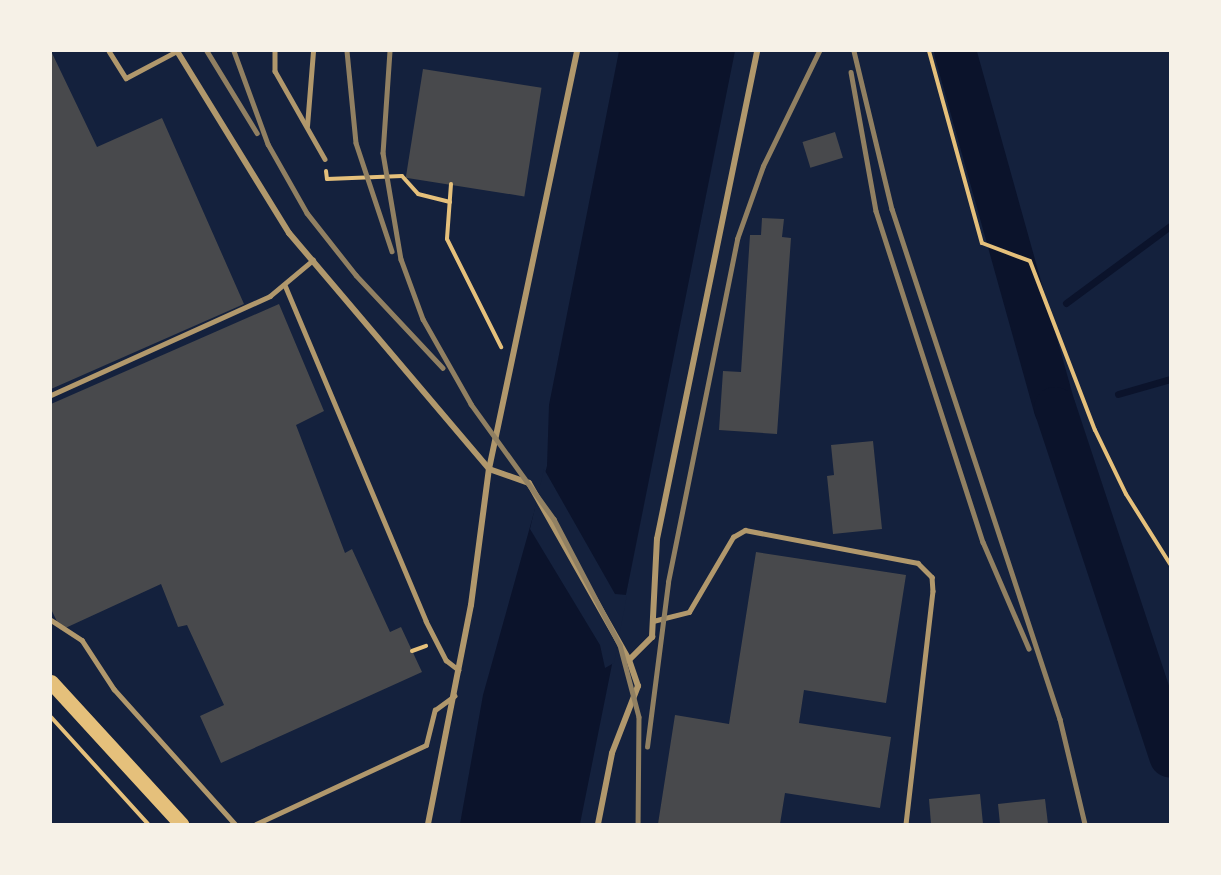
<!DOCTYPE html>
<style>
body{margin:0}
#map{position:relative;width:1221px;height:875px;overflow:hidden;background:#14213d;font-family:Raleway,sans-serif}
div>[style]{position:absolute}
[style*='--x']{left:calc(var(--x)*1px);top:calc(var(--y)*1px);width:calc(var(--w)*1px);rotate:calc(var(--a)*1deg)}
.water>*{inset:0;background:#0b132b}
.pier>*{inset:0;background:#14213d}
.stream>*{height:7px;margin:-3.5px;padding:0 3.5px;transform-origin:3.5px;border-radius:3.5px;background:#0b132b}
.river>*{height:42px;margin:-21px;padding:0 21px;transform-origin:21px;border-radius:21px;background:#0b132b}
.building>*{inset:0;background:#48494c;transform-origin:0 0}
.path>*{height:4px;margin:-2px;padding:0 2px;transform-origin:2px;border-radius:2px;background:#e5c07b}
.service>*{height:4.5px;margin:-2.25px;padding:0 2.25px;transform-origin:2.25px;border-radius:2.25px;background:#b1986c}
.minor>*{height:6px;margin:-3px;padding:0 3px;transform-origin:3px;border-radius:3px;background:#b1986c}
.primary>*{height:15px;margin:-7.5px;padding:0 7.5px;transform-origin:7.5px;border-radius:7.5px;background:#e5c07b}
.rail>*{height:4.5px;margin:-2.25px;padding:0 2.25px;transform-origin:2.25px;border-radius:2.25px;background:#918062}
span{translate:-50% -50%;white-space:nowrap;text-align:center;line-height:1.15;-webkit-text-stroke:5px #f6f1e7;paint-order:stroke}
.frame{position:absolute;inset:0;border:52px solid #f6f1e7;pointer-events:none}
</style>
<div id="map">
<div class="water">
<div style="clip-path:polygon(619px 51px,735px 51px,580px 824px,460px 824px,483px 695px,547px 466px,549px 405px)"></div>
</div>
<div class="pier">
<div style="clip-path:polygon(544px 469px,615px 594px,627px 595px,614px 663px,605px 668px,600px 645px,530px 529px)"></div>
</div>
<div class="stream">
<div style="--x:1066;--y:303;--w:129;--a:-36.5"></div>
<div style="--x:1118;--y:394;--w:54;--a:-16.1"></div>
</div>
<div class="river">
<div style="--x:955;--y:51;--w:371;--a:74.4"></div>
<div style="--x:1055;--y:408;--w:367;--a:71.7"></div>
</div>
<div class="building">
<div style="clip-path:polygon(51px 51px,97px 147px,162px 118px,244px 304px,51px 389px)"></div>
<div style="left:423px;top:69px;width:120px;height:110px;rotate:9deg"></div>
<div style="left:835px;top:132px;width:27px;height:34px;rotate:73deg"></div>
<div style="clip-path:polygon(762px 218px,784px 219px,782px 237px,791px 238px,777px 434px,719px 430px,723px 371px,741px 372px,750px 235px,761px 235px)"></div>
<div style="clip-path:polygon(279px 304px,324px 411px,296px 425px,345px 553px,352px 549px,390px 632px,401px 627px,422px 672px,221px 763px,200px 716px,224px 705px,187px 625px,178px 627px,161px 584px,61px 630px,51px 609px,51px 404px)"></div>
<div style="clip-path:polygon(873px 441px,882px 529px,833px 534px,827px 476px,834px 475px,831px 445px)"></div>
<div style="clip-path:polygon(756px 552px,906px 575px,886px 703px,804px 690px,799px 723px,891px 737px,880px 808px,785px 793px,780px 824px,658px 824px,675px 715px,729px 724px)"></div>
<div style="clip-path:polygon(980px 794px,983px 824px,931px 824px,929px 799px)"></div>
<div style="clip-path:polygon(1045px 799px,1048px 824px,1000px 824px,998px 804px)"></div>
</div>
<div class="path">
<div style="--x:929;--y:51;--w:199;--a:74.6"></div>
<div style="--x:982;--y:243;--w:51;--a:20.6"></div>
<div style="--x:1030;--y:261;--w:181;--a:69"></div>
<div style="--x:1095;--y:430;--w:71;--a:64.2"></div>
<div style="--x:1126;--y:494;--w:83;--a:57.8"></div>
<div style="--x:326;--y:171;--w:8;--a:83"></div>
<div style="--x:327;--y:179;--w:75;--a:-2.3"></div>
<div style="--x:402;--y:176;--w:24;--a:48"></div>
<div style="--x:418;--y:194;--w:33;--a:14"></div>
<div style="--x:451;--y:184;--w:55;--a:94.2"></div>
<div style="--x:447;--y:239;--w:121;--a:63.4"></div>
<div style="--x:412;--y:651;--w:15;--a:-20"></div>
<div style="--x:51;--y:717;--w:144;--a:47.8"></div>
</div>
<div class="service">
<div style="--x:109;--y:51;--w:32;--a:58"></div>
<div style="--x:126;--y:78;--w:58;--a:-27.9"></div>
<div style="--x:275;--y:51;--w:20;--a:90"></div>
<div style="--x:275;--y:71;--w:101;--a:60.4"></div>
<div style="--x:307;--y:126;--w:75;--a:-85.4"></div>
<div style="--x:285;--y:285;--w:364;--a:67.2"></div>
<div style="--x:426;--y:621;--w:44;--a:62.9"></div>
<div style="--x:446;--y:660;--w:16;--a:38"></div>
<div style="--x:51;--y:395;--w:240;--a:-24.3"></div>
<div style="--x:270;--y:296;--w:56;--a:-39.9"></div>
<div style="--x:51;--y:620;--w:37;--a:33"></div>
<div style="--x:82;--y:640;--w:59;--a:56.9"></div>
<div style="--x:114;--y:689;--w:181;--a:48.1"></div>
<div style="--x:653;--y:621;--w:37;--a:-14"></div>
<div style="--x:689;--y:612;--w:87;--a:-59.6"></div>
<div style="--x:733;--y:537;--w:14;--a:-30"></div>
<div style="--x:745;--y:530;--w:176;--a:10.8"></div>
<div style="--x:918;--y:563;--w:20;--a:45"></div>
<div style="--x:932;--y:577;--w:14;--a:86"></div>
<div style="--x:933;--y:591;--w:235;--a:96.6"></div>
<div style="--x:256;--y:824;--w:187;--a:-24.9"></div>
<div style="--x:426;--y:745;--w:36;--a:-76"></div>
<div style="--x:435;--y:710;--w:24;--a:-36"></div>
</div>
<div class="minor">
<div style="--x:177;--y:51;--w:214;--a:58.4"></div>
<div style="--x:289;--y:233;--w:309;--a:49.7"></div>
<div style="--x:489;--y:469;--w:42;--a:19.3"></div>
<div style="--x:529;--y:483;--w:203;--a:60.5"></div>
<div style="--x:428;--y:824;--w:223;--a:-78.9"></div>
<div style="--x:471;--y:605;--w:137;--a:-82.5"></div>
<div style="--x:489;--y:469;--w:427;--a:-78.1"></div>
<div style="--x:598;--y:824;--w:72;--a:-78.8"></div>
<div style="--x:612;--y:753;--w:72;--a:-68.8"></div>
<div style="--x:638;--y:686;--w:28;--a:-109"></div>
<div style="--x:629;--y:660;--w:33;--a:-45"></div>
<div style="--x:652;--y:637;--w:98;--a:-87.1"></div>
<div style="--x:657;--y:539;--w:498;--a:-78.4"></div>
</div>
<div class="primary">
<div style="--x:51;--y:682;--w:193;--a:47.5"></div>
</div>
<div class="rail">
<div style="--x:207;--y:51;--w:96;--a:58.6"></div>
<div style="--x:234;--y:51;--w:99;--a:69.9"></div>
<div style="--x:268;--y:144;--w:79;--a:60.5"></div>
<div style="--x:307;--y:213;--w:79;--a:51.7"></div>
<div style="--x:356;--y:275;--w:127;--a:46.9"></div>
<div style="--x:347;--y:51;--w:92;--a:84.4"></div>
<div style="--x:356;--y:143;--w:114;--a:71.6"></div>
<div style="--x:390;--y:51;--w:102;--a:93.9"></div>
<div style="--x:383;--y:153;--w:108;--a:80.4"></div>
<div style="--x:401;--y:259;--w:64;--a:69.9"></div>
<div style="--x:423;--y:319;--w:98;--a:60.5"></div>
<div style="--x:471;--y:404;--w:142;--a:54.2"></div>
<div style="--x:554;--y:519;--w:142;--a:62.4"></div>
<div style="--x:620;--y:645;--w:74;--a:75.2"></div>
<div style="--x:639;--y:717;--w:107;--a:90.5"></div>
<div style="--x:854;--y:51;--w:163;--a:76.5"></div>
<div style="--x:892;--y:209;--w:537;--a:71.77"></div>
<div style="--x:1060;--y:719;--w:108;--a:76.6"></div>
<div style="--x:851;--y:72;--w:141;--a:79.8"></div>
<div style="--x:876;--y:211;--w:348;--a:72.1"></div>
<div style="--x:983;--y:542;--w:116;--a:66.7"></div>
<div style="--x:647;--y:747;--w:166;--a:-82.7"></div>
<div style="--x:668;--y:582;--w:350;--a:-78.6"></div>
<div style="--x:737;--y:239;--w:77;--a:-70.4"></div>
<div style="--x:763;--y:166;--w:128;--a:-64"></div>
</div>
<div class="frame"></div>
</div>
